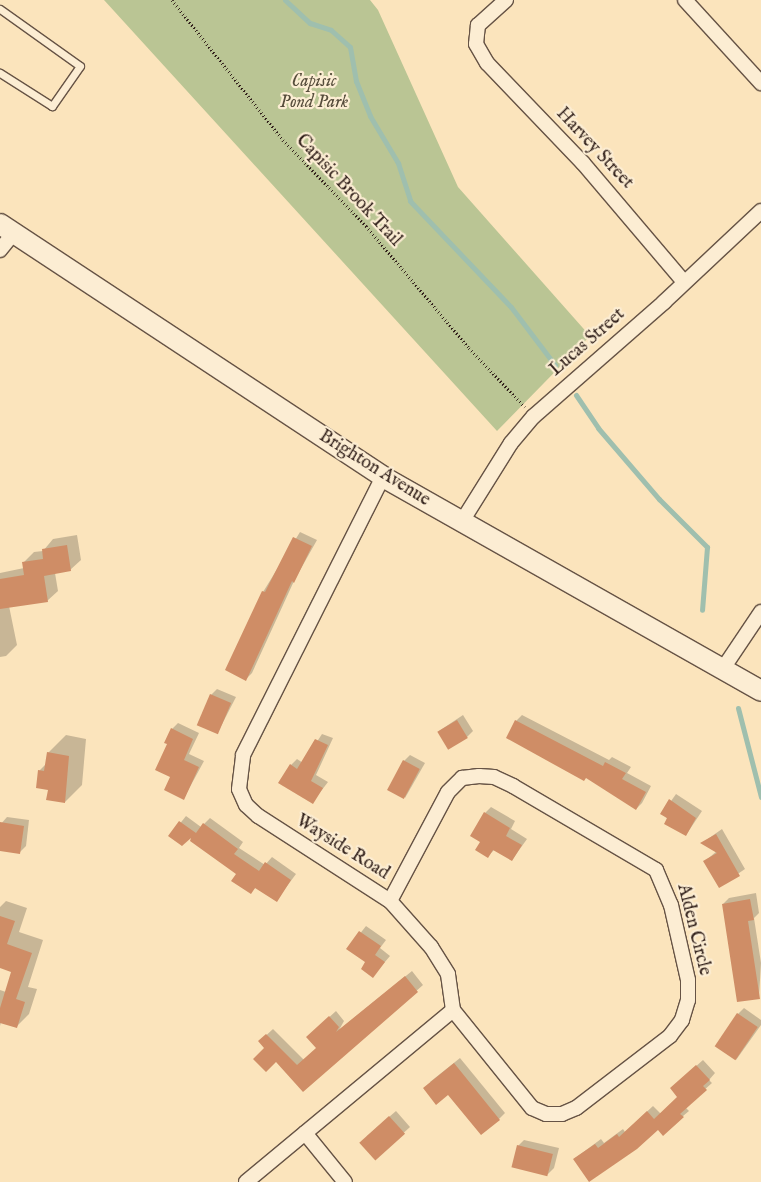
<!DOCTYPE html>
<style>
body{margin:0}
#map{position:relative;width:761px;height:1182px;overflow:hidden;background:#fbe4bc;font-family:"IM FELL English",serif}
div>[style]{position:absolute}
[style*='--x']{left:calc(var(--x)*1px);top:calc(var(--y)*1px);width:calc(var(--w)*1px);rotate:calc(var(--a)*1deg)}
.green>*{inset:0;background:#bac594}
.shadow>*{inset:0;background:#0003}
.stream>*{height:5px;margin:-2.5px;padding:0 2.5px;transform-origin:2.5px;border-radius:2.5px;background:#9fbfae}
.building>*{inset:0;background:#cf8d66;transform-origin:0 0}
.path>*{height:3px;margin-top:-1.5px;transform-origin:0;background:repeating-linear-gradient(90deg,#34231d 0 1px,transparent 0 3.5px)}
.roads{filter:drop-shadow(1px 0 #665345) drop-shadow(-1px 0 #665345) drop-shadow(0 1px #665345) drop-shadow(0 -1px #665345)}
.lane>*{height:7px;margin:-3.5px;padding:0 3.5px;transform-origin:3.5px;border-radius:3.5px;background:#fcedd3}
.street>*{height:14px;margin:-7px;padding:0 7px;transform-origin:7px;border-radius:7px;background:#fcedd3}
.secondary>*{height:20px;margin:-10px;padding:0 10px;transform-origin:10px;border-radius:10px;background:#fcedd3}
span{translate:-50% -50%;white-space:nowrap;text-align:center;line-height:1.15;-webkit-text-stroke:4.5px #fcedd3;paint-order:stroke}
.park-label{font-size:18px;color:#564c3b;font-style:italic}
.street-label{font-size:18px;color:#34231d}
</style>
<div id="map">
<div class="green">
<div style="clip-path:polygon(104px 0,370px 0,378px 10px,458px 187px,590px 336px,497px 431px)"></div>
</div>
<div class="shadow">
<div style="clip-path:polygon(300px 532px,317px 540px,294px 581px,252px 673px,246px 679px,263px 592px)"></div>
<div style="clip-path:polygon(77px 535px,81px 560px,70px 570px,55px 573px,58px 591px,47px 601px,9px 606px,17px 645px,6px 656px,0 657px,0 573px,24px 568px,23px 563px,34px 552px,43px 551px,53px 539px)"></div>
<div style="clip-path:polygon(217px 689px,236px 697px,218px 732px,211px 695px)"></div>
<div style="clip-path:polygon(463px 715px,473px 731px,467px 737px,439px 731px)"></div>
<div style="clip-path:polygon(522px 715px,609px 760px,612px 757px,631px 767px,627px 773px,651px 786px,642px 803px,636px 809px,587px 777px,516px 721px)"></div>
<div style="clip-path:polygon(178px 723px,199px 733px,189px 754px,204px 761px,184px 798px,171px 776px,172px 729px)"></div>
<div style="clip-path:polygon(322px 734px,333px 738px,316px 775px,328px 782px,312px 803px,291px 765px,297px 759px,303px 763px)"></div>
<div style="clip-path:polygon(66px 735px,86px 739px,82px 785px,65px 802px,39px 771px,47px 763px,48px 753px)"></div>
<div style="clip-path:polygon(410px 755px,425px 763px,405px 798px,404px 761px)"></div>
<div style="clip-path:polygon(676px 794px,702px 811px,686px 835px,662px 814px)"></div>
<div style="clip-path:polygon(491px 807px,515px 821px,511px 829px,527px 839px,512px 860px,494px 850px,488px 856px,482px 841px,485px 813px)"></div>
<div style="clip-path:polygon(186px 816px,201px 827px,210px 818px,243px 842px,239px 848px,265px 865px,272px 857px,296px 874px,276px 901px,256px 887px,251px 892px,237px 874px,196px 834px,170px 836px)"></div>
<div style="clip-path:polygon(7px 817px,29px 820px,26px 846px,20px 852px,0 849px,0 825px)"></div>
<div style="clip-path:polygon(722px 829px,745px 869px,720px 886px,705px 861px,717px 851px,702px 843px)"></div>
<div style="clip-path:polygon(756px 893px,759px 913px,754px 918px,761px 963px,759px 997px,723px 904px,729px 898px)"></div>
<div style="clip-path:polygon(6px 901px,27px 908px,19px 932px,43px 940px,28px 987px,37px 989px,29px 1014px,16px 1027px,1px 1022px,0 1026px,0 990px,6px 992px,13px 971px,0 967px,0 907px)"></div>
<div style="clip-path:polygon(366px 926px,386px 940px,380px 948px,390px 956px,373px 976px,367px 962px,348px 949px)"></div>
<div style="clip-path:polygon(412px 971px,423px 985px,303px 1091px,260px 1041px,273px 1029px,304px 1060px,317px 1048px,314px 1031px,336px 1011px,344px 1021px,339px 1030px)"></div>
<div style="clip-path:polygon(744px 1008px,761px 1020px,761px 1025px,736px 1060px,738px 1014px)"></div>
<div style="clip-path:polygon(460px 1058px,505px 1113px,499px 1119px,430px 1082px)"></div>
<div style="clip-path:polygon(703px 1060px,715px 1073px,709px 1080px,712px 1083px,685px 1107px,689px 1111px,683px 1116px,574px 1159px,601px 1139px,604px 1143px,623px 1129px,625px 1132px,653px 1106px,661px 1114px,679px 1097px,677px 1083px)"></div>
<div style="clip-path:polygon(396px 1111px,410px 1127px,375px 1159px,367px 1136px)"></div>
<div style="clip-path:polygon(524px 1140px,559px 1148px,554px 1168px,548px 1174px,518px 1146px)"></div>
</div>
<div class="stream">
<div style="--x:285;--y:0;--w:34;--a:43"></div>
<div style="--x:310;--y:23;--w:22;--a:18"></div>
<div style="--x:331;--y:30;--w:25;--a:42"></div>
<div style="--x:350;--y:47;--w:35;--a:80"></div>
<div style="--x:356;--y:81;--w:38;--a:68"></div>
<div style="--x:370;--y:116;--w:55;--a:59.2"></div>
<div style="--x:398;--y:163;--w:40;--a:72"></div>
<div style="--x:410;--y:201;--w:146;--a:46.4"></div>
<div style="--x:511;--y:307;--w:73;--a:52.8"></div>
<div style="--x:576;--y:395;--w:40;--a:56"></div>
<div style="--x:598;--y:428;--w:94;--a:49.3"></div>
<div style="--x:659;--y:499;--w:68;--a:45"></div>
<div style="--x:707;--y:547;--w:63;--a:94.5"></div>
<div style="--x:738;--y:708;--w:92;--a:75.5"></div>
</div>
<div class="building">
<div style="clip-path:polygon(293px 537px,312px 546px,294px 583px,292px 581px,246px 681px,225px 670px,262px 591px,265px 592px)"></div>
<div style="clip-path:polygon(67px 545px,71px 571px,44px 576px,48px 602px,0 609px,0 579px,24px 575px,22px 562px,43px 559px,42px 549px)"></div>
<div style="left:210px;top:694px;width:23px;height:34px;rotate:23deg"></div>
<div style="left:457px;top:720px;width:21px;height:23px;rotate:59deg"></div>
<div style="clip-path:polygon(515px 720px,603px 766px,605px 762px,626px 773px,622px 779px,646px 792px,636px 810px,586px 778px,584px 781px,506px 738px)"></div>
<div style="clip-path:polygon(171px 728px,193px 739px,184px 760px,199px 767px,184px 800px,164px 790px,170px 777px,155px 770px,167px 744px,164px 743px)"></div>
<div style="clip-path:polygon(315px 739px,328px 745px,311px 781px,323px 788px,313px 804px,278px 783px,290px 764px,297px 769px)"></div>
<div style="clip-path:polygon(47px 752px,69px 756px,65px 803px,46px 800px,48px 790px,36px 788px,38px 770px,44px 771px)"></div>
<div style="left:403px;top:760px;width:19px;height:34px;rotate:28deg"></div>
<div style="clip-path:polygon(669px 799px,696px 818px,686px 836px,664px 824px,667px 818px,660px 814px)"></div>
<div style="clip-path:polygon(484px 812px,510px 828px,506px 836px,522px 845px,512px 861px,493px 850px,488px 858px,475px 850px,480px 842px,470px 836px)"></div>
<div style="clip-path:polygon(179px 821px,196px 833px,203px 823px,238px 849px,234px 854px,259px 871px,265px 862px,291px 880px,277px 902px,255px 888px,251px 894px,231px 881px,236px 874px,190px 841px,191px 838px,182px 846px,168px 836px)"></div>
<div style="clip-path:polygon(0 822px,24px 826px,20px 854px,0 851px)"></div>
<div style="clip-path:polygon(716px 834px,740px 876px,719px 888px,703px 861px,717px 853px,700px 843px)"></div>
<div style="clip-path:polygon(750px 899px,754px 920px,748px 921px,760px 999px,737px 1002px,722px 904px)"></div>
<div style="clip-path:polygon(0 916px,15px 921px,7px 944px,32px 953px,16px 999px,25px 1002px,17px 1028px,0 1023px,0 1008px,11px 972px,0 968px)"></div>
<div style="clip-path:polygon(359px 931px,381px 946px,375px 955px,385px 962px,373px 978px,361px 969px,365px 962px,346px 949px)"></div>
<div style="clip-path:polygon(405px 976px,418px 992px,303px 1092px,276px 1062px,266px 1072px,253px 1059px,264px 1048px,258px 1041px,266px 1034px,297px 1065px,316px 1048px,306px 1037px,329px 1016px,339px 1027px,336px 1032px)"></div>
<div style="left:737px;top:1013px;width:25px;height:40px;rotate:34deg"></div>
<div style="clip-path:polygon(454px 1063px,500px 1120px,481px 1135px,448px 1095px,436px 1105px,423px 1088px)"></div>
<div style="clip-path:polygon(696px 1065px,710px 1080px,703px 1086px,707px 1090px,680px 1114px,684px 1117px,663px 1136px,658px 1130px,637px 1149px,589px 1182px,573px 1159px,595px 1144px,598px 1148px,617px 1134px,619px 1137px,647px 1111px,654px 1119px,677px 1097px,670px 1088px)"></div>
<div style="left:389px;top:1116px;width:24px;height:40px;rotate:48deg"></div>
<div style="left:517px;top:1145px;width:37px;height:23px;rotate:14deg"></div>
</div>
<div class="path">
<div style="--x:172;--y:0;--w:179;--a:51.6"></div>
<div style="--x:283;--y:140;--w:120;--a:46"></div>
<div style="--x:366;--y:226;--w:160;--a:49.8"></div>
<div style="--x:469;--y:348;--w:81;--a:46.5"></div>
</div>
<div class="roads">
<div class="lane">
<div style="--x:0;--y:9;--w:98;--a:35.5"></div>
<div style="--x:80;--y:66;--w:49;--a:125"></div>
<div style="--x:52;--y:106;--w:62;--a:-147.6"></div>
</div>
<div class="street">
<div style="--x:506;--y:0;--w:38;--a:138"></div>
<div style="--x:478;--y:25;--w:19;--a:96"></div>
<div style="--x:476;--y:44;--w:22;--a:60"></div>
<div style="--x:487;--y:63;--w:139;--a:46.2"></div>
<div style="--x:583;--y:163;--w:156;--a:49.7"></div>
<div style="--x:685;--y:0;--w:113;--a:47.5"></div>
<div style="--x:0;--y:250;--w:22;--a:-51"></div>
<div style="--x:461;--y:523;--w:94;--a:-58"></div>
<div style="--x:511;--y:443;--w:35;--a:-50"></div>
<div style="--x:534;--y:416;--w:173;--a:-41.2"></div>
<div style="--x:664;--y:302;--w:133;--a:-43.2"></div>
<div style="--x:722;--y:670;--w:70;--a:-56.1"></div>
<div style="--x:390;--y:901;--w:123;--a:-62"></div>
<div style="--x:448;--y:792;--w:20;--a:-45"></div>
<div style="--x:462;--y:778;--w:17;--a:-7"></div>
<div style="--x:479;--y:776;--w:15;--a:4"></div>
<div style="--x:494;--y:777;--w:21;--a:25"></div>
<div style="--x:513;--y:786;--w:166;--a:30.4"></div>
<div style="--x:656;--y:870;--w:38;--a:67"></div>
<div style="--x:671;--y:905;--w:77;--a:77.2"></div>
<div style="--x:688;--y:980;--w:20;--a:90"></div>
<div style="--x:688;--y:1000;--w:21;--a:107"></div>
<div style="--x:682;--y:1020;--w:20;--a:127"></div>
<div style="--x:670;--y:1036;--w:118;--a:142.5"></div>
<div style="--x:576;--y:1108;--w:15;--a:157"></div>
<div style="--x:562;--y:1114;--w:16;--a:180"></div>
<div style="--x:546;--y:1114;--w:15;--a:-157"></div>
<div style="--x:532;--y:1108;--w:126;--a:-128.9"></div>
<div style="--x:305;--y:1133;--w:63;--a:50.8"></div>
<div style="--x:246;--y:1182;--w:269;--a:-39.7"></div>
<div style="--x:453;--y:1010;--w:36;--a:-98"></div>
<div style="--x:448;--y:974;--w:32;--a:-122"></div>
<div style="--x:431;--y:947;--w:62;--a:-131.7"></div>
<div style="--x:390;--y:901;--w:157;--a:-147.2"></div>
<div style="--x:258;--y:816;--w:16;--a:-137"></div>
<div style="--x:246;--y:805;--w:17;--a:-114"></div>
<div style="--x:239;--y:789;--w:34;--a:-83"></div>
<div style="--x:243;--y:755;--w:311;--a:-63.3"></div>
</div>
<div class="secondary">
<div style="--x:0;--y:224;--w:459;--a:33.4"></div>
<div style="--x:383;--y:477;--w:434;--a:29.5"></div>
</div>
</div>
<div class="park-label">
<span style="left:314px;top:93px">Capisic<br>Pond Park</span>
</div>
<div class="street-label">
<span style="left:594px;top:149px;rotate:47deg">Harvey Street</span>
<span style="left:348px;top:191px;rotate:47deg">Capisic Brook Trail</span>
<span style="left:588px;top:343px;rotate:-41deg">Lucas Street</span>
<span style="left:374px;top:469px;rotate:32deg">Brighton Avenue</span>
<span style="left:342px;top:848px;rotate:32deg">Wayside Road</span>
<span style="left:693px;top:930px;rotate:76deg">Alden Circle</span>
</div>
</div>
